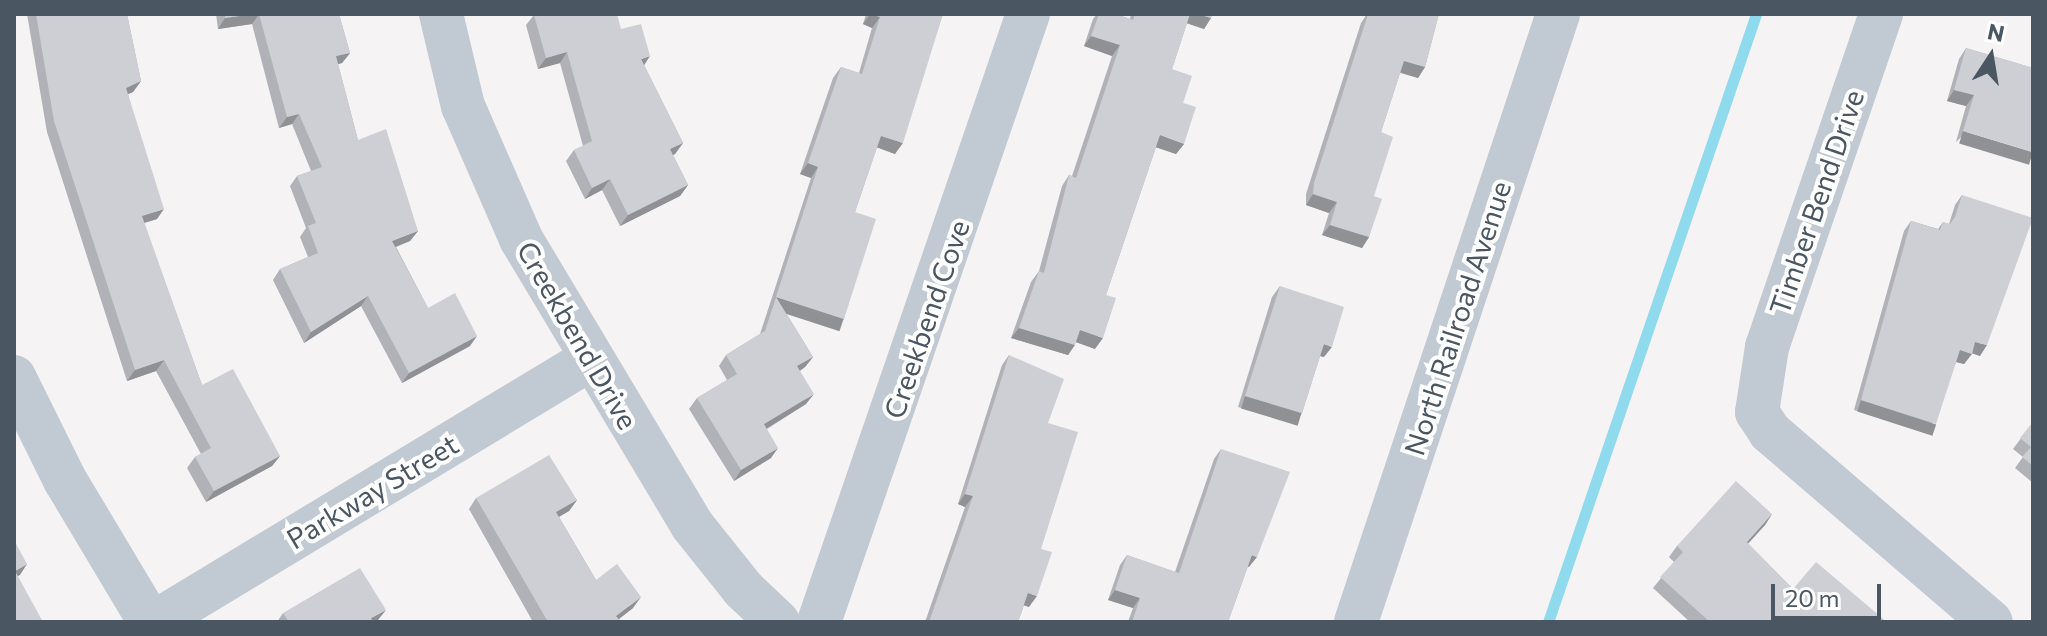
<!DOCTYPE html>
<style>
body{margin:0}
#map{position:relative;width:2047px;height:636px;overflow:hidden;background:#f5f3f3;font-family:Commissioner,sans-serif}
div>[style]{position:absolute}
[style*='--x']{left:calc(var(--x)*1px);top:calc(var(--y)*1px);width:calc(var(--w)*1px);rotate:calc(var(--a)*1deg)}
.stream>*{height:11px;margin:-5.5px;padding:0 5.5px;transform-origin:5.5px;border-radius:5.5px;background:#90daee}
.minor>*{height:44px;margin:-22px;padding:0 22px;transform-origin:22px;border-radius:22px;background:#c1cad2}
.tertiary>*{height:44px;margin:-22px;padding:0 22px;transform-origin:22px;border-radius:22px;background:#c1cad2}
.wall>*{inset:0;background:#b0b2b7}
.shaded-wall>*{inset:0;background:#909195;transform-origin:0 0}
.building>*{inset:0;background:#cdcfd5}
span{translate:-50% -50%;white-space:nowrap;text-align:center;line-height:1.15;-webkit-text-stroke:8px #fff;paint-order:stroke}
.street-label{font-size:28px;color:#4a5661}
.frame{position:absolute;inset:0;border:16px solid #4a5661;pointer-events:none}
.north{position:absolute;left:1951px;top:16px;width:80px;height:80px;-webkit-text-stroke:6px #fff;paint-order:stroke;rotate:12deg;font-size:22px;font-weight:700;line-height:32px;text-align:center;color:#4a5661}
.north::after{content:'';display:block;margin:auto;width:28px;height:36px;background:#4a5661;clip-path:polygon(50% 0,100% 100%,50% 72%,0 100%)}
.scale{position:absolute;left:1771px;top:584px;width:110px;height:36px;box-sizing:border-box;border:4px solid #4a5661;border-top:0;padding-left:10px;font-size:24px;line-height:28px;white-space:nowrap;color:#4a5661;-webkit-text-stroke:6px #fff;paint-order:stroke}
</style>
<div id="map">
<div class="stream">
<div style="--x:1548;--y:622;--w:643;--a:-71.11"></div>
</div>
<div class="minor">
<div style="--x:441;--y:14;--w:95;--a:76.6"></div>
<div style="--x:463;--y:106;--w:145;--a:66.4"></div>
<div style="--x:521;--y:239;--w:333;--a:59.1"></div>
<div style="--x:692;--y:525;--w:82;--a:51.4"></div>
<div style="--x:743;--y:589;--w:48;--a:43.3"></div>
<div style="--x:1881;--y:14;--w:352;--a:108.9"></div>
<div style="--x:1767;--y:347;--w:66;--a:98.7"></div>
<div style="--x:1757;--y:412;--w:24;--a:57"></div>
<div style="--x:1770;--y:432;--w:291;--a:40.7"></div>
<div style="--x:14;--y:377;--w:115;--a:63.7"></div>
<div style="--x:65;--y:480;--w:165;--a:59.1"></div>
<div style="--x:155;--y:622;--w:507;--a:-31.12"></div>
<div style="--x:819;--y:622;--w:643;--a:-71.03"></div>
</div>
<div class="tertiary">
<div style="--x:1356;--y:622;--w:641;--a:-71.62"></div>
</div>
<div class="wall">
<div style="clip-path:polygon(27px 14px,127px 14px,141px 81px,133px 92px,128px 94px,157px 219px,144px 223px,202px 385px,280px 456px,272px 466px,206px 502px,187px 468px,195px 457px,201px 454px,156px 371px,127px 381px,47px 132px)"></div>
<div style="clip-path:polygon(216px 14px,339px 14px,350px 53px,342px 63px,338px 64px,358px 140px,418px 231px,410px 241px,396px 247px,428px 308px,470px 346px,402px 383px,361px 306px,304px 343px,273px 280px,280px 269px,308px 257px,300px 237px,306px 228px,290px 186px,297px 176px,311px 171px,292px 124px,279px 128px,252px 24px,218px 29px)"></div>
<div style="clip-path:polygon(866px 14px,943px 14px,895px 154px,877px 147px,855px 212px,844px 319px,836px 329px,786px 313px,813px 357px,805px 367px,800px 371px,806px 404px,767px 429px,771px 458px,734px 481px,689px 409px,697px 398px,727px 380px,719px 366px,726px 355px,760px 334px,811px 178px,800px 174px,833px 78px,841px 67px,859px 73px,872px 28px,863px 24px)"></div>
<div style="clip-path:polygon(1097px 14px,1116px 14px,1130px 19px,1131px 14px,1213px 14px,1204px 29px,1187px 23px,1172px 69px,1183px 103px,1184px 144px,1176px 154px,1156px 147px,1106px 295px,1095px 349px,1076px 342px,1068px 355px,1011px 338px,1031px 282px,1039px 271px,1062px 186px,1069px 175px,1072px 176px,1112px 56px,1084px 46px,1093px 19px)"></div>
<div style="clip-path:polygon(1367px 14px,1439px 14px,1425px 67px,1418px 78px,1400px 73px,1381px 132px,1369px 237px,1362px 248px,1322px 235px,1329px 213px,1306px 205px,1306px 194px,1361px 23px)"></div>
<div style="clip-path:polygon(534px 15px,621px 29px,644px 65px,683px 143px,675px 154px,673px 155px,688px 185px,680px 196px,620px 226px,602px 190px,585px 199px,566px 161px,574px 150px,583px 146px,560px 63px,538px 69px,526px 25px)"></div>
<div style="clip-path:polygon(1966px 48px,2033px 68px,1956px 142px,1966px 106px,1947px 101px,1959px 59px)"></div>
<div style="clip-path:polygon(1962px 195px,1980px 356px,1972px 353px,1964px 364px,1956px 362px,1928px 434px,1854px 410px,1904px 231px,1911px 221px,1938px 229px,1943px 222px,1949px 224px,1955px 205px)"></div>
<div style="clip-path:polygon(1280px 286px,1324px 357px,1320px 356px,1302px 413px,1295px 424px,1238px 407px,1272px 297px)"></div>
<div style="clip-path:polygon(1009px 355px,1048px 423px,1041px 549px,1029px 607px,1024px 605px,1018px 622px,925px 622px,965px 507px,958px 504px,1002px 365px)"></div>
<div style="clip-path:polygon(2033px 422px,2033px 483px,2015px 468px,2023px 457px,2013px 449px)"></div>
<div style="clip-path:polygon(1221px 449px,1249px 567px,1248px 566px,1228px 622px,1128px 622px,1133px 608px,1108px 600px,1120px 565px,1127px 555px,1175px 572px,1214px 459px)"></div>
<div style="clip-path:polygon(476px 498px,577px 500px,569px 511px,559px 517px,596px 580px,633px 608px,619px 619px,621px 622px,533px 622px,469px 509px)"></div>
<div style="clip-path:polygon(1772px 514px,1765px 525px,1748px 544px,1793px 589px,1887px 622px,1690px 622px,1653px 588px,1674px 562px,1669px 557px,1677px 546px)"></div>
<div style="clip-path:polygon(283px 613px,378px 620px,375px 622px,277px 622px)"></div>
</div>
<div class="shaded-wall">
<div style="clip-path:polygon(254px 14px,259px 14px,252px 24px,218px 29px,225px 18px)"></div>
<div style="clip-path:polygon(870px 14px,880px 17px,872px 28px,863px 24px)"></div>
<div style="clip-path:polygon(1189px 14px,1198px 14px,1211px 18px,1204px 29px,1183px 22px)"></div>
<div style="clip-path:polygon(1091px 36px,1120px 45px,1112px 56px,1084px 46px)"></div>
<div style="clip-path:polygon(567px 52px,560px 63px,538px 69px,546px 58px)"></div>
<div style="clip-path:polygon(350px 53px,342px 63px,329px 67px,336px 56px)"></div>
<div style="clip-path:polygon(650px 56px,643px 67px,641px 59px)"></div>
<div style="clip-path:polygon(1404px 61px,1425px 67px,1418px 78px,1396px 71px)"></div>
<div style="clip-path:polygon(141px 81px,133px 92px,119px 98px,126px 88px)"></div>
<div style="clip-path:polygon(1954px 90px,1974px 95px,1966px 106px,1947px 101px)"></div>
<div style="clip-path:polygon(299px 114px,292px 124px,279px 128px,287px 117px)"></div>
<div style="left:1963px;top:131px;width:73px;height:13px;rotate:17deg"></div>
<div style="clip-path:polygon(1160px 135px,1184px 144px,1176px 154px,1152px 146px)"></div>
<div style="clip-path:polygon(881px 136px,903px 143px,895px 154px,873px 146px)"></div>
<div style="clip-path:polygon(683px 143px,675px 154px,663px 160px,670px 149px)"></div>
<div style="clip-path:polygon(808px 163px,818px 167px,811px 178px,800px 174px)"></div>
<div style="clip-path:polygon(610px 179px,602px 190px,585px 199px,592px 188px)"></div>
<div style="clip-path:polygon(688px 185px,680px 196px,620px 226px,628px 215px)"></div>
<div style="clip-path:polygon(1313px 194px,1337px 202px,1329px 213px,1306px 205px)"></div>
<div style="clip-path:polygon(164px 209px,157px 219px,134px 226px,142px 216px)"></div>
<div style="clip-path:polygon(1330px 225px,1369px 237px,1362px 248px,1322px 235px)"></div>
<div style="clip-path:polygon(418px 231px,410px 241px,385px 251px,392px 241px)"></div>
<div style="clip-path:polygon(368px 296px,361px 306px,304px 343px,311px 332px)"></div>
<div style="left:776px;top:297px;width:71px;height:13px;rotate:18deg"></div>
<div style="clip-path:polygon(1019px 328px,1075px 345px,1068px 355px,1011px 338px)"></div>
<div style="clip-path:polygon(1080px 330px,1103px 338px,1095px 349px,1073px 341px)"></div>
<div style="clip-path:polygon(477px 336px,470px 346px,402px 383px,409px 373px)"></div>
<div style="clip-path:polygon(1975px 342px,1987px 345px,1980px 356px,1968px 352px)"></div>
<div style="clip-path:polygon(1324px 344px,1332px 347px,1324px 357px,1316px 355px)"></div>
<div style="clip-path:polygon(1960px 350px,1972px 354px,1964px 364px,1952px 361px)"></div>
<div style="clip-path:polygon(813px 357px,805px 367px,790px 377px,797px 366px)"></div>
<div style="clip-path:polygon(164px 360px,156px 371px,127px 381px,135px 370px)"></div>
<div style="clip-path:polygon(814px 394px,806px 404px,756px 435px,764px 424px)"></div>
<div style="left:1245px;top:396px;width:59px;height:13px;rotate:17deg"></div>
<div style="left:1861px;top:400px;width:79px;height:12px;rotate:18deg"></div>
<div style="clip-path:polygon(778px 448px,771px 458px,734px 481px,741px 470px)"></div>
<div style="clip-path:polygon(280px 456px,272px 466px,206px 502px,214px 491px)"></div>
<div style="clip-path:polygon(965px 494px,973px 496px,965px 507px,958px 504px)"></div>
<div style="clip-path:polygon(577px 500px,569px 511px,548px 523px,556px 512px)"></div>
<div style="clip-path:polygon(1772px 514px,1765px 525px,1739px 553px,1747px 542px)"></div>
<div style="clip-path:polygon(1252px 555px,1257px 557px,1249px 567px,1244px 565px)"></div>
<div style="clip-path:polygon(27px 564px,20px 575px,14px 578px,15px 571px)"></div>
<div style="clip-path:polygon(1115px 590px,1140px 598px,1133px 608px,1108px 600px)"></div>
<div style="clip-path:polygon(1028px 593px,1037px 596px,1029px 607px,1020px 604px)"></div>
<div style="clip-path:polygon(641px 597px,633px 608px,615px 622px,616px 616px)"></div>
<div style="clip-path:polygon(386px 610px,378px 620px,375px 622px,369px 622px,371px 618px)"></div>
</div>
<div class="building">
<div style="clip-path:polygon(36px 14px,127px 14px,141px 81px,126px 88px,164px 209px,142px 216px,202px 385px,233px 369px,280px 456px,214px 491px,195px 457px,211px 448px,164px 360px,135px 370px,54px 121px)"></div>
<div style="clip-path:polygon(225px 14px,254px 14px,225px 18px)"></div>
<div style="clip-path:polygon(259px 14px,339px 14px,350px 53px,336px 56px,358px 140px,386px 129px,418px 231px,392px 241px,428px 308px,455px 293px,477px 336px,409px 373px,368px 296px,311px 332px,280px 269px,318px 253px,308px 226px,316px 223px,297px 176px,322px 167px,299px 114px,287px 117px)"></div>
<div style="clip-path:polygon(536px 14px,617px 14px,621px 29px,641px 24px,650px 56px,641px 59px,683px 143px,670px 149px,688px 185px,628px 215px,610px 179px,592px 188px,574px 150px,592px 141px,567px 52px,546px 58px,534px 15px)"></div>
<div style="clip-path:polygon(871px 14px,943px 14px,903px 143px,881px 136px,855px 212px,876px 219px,844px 319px,776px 297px,813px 357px,797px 366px,814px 394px,764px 424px,778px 448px,741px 470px,697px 398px,737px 374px,726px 355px,765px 331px,818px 167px,808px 163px,841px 67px,862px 74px,880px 17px)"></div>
<div style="clip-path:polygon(1099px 14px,1116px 14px,1133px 20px,1135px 14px,1190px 14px,1172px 69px,1192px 76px,1183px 103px,1196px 107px,1184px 144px,1160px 135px,1106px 295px,1116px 298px,1103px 338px,1080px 330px,1075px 345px,1019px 328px,1039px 271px,1044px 273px,1069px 175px,1076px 178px,1120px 45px,1091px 36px)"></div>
<div style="clip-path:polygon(1198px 14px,1213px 14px,1211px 18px)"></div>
<div style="clip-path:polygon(1368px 14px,1439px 14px,1425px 67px,1404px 61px,1381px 132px,1393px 137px,1374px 196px,1382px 199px,1369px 237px,1330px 225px,1337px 202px,1313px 194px,1314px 183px)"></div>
<div style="clip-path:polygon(1966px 48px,2033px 68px,2033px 152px,1963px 131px,1974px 95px,1954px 90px)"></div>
<div style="clip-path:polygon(1962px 195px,2033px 218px,1987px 345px,1975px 342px,1972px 354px,1960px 350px,1936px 424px,1861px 400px,1911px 221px,1940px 230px,1943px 222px,1950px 224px,1955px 217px)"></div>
<div style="clip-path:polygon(1280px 286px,1344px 307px,1332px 347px,1324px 344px,1302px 413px,1245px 396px)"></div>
<div style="clip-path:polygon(1009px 355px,1064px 379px,1048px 423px,1078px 432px,1041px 549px,1052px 552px,1037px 596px,1028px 593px,1018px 622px,929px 622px,973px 496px,965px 494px)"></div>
<div style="clip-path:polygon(2033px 422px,2033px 466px,2022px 457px,2031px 447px,2020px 438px)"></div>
<div style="clip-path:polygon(1221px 449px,1290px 472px,1257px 557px,1252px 555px,1228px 622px,1132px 622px,1140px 598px,1115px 590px,1127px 555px,1179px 573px)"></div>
<div style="clip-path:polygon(549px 455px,577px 500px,556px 512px,596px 580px,617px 564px,641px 597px,616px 616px,621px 622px,548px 622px,476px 498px)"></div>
<div style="clip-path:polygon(1736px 481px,1772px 514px,1747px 542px,1793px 589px,1816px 562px,1887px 622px,1710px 622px,1660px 577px,1683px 552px,1677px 546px)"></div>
<div style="clip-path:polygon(14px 540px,27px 564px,15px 571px,43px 622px,14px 622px)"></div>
<div style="clip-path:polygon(360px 568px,386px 610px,371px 618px,373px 622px,289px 622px,283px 613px)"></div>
</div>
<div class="street-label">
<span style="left:1816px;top:202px;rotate:-71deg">Timber Bend Drive</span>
<span style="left:1457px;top:318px;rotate:-72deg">North Railroad Avenue</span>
<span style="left:926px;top:319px;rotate:-71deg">Creekbend Cove</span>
<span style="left:578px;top:335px;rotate:60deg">Creekbend Drive</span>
<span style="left:372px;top:491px;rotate:-31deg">Parkway Street</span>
</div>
<div class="frame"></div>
<div class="north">N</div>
<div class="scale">20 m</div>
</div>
